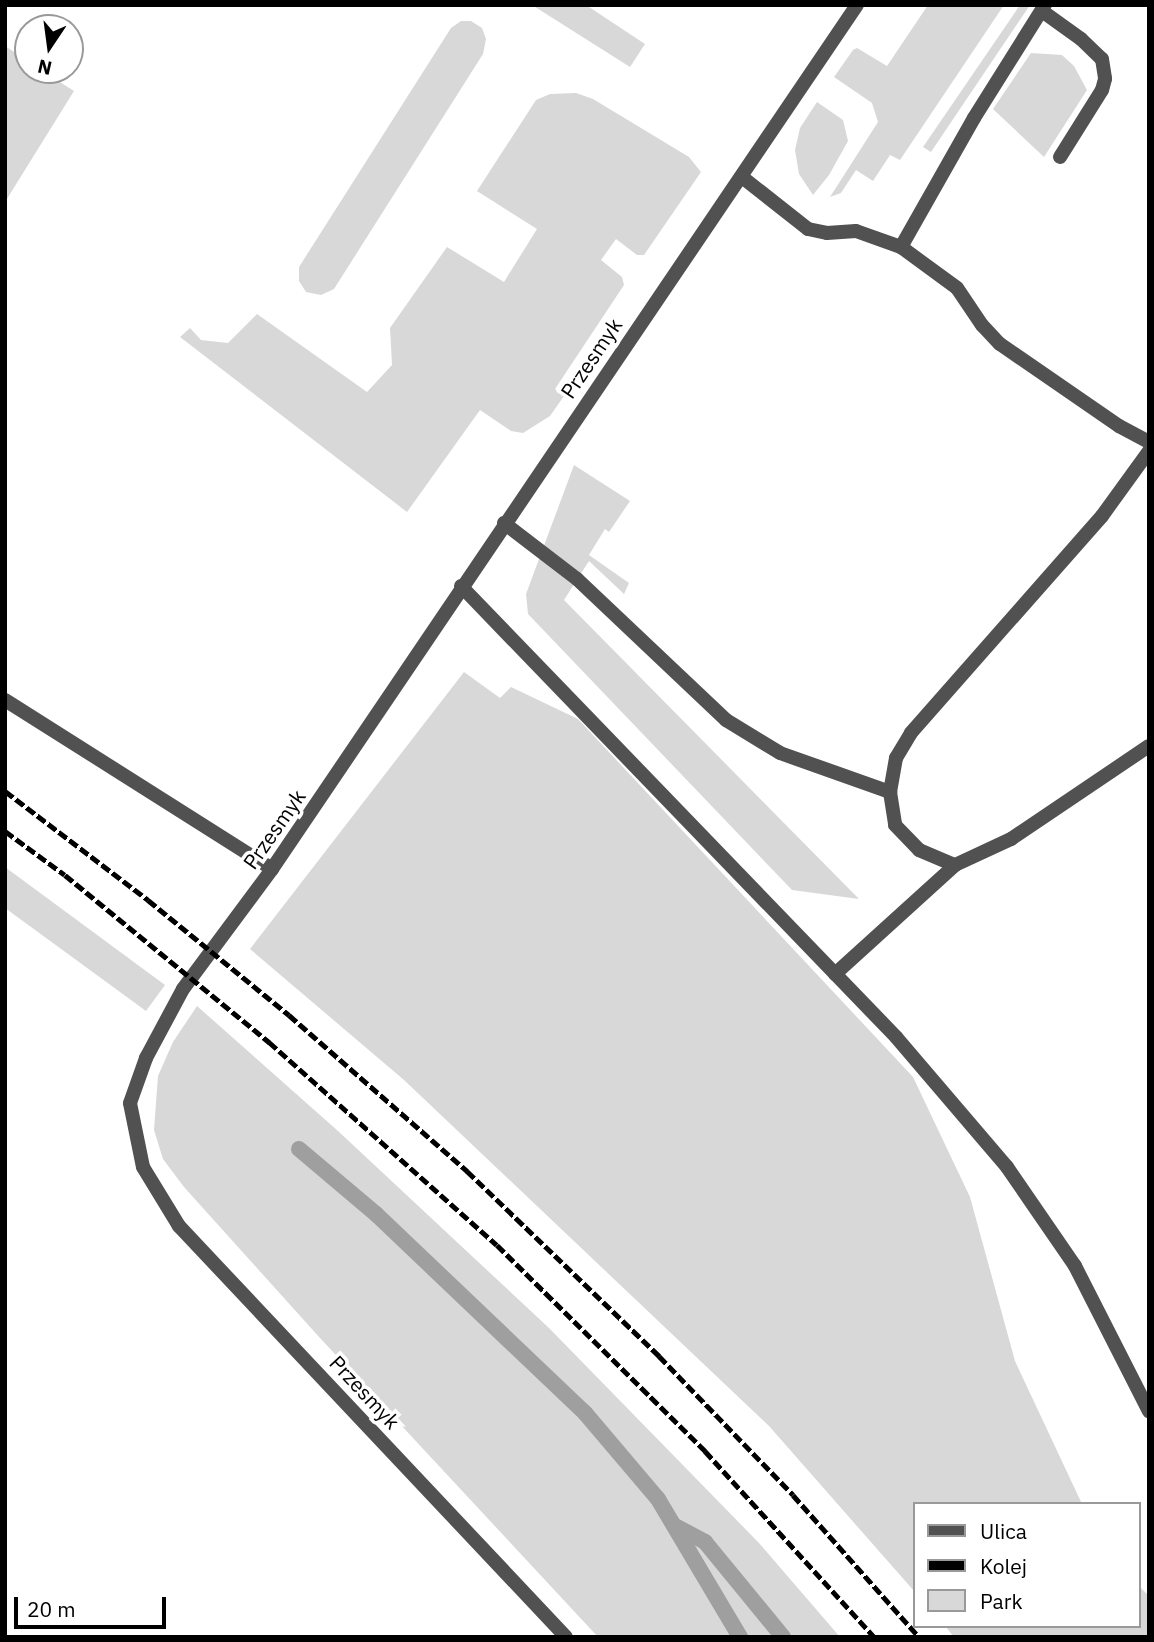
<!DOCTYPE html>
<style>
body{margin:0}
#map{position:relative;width:1154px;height:1642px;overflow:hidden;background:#fff;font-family:"IBM Plex Sans",sans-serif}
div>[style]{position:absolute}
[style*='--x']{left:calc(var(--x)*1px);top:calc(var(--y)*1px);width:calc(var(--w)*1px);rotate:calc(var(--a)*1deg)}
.green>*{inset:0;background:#d8d8d8}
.stream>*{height:16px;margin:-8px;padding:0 8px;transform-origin:8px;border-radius:8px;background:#9f9f9f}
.service>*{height:14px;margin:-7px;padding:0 7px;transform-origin:7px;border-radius:7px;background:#515151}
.minor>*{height:14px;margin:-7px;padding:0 7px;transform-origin:7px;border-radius:7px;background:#515151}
.rail>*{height:5px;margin-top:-2.5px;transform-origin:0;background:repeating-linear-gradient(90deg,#000 0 10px,transparent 0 13.5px)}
span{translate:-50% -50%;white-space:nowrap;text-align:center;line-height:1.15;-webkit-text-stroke:7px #fff;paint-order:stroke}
.street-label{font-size:21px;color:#000}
.frame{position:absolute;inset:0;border:7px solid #000;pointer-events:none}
.legend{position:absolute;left:913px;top:1502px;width:228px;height:126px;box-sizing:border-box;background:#fff;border:2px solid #999;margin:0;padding:9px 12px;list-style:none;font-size:21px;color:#000}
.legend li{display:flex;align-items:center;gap:14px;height:35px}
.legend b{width:35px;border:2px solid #999}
.north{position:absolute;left:14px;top:14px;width:70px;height:70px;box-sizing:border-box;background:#fff;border:2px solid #999;border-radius:50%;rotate:193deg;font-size:19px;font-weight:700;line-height:28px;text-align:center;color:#000}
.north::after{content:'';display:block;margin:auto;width:24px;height:32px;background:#000;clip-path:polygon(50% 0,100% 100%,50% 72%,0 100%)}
.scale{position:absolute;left:14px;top:1597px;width:152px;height:32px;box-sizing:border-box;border:4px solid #000;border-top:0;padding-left:9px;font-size:21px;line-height:24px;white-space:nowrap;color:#000;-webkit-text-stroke:5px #fff;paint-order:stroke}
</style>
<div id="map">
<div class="green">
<div style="clip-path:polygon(532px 5px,586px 5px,645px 44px,630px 67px)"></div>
<div style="clip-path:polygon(928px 5px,1004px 5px,900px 160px,890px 155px,873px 181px,856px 170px,841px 193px,830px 197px,878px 122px,872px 103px,834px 77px,853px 50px,857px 48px,887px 66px)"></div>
<div style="clip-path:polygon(1020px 5px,1030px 5px,931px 152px,923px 147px)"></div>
<div style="clip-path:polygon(461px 21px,471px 21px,482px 28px,486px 39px,483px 54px,334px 289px,321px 295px,306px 292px,299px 281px,299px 267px,451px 28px)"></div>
<div style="clip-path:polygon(5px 46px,28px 61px,28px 70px,41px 70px,74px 91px,5px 202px)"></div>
<div style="clip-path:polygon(1031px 53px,1062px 55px,1074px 66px,1087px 90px,1044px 157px,993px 109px)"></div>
<div style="clip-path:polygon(576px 93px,593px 99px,689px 157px,701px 172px,644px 255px,637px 255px,616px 239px,601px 260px,622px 277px,624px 285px,555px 389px,564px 396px,550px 416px,523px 433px,511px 431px,480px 410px,407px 512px,180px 337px,190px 328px,201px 340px,228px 343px,257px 314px,367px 392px,392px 365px,390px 328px,447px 247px,504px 282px,537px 229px,477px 191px,536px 100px,550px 94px)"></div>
<div style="clip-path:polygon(817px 102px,843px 120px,848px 141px,829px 175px,813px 195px,799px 174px,795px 150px,800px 128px)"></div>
<div style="clip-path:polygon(574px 465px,630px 501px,609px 532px,605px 529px,589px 555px,629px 583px,624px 594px,589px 561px,564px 600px,859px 899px,792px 890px,528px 614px,526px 594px)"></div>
<div style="clip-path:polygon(464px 672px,500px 698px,511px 687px,578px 719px,913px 1077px,970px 1197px,1015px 1361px,1082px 1504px,914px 1504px,914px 1591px,769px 1426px,404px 1080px,250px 949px)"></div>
<div style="clip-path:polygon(5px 867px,165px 985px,146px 1011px,5px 908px)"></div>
<div style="clip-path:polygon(197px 1006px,338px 1131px,549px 1328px,759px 1543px,840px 1637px,598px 1637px,320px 1338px,184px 1187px,163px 1159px,154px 1130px,158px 1076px,173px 1042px)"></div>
<div style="clip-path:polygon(1138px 1585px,1149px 1596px,1149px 1637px,954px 1637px,945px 1626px,1138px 1626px)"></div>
</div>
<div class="stream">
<div style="--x:299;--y:1149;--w:101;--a:40.2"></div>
<div style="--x:376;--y:1214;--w:289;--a:43.6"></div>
<div style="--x:585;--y:1413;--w:113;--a:49.7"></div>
<div style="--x:658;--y:1499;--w:161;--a:59.3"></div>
<div style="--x:677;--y:1527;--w:32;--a:28"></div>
<div style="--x:705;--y:1542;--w:123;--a:50.6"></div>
</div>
<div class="service">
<div style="--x:1042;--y:11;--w:48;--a:35.7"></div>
<div style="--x:1081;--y:39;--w:29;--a:44"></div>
<div style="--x:1102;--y:59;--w:20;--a:81"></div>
<div style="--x:1105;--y:79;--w:11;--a:105"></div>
<div style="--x:1102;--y:90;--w:79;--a:122.1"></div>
<div style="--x:742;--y:177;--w:84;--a:38.2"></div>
<div style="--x:808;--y:229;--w:19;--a:12"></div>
<div style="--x:827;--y:233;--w:29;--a:-4"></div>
<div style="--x:856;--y:231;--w:48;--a:19.6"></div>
<div style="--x:901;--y:247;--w:69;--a:36.2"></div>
<div style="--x:957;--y:288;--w:45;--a:56"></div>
<div style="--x:982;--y:325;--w:26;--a:47"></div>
<div style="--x:1000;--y:344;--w:145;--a:34.6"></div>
<div style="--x:1119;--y:426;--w:34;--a:28"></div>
<div style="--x:901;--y:247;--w:148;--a:-60.5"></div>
<div style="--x:974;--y:118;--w:133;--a:-57.9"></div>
<div style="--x:1149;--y:451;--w:80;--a:125.9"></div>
<div style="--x:1102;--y:516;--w:289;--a:131.4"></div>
<div style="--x:911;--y:733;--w:29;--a:121"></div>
<div style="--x:896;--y:758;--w:35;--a:100"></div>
<div style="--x:890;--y:792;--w:33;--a:81"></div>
<div style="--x:895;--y:825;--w:35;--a:46"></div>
<div style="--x:919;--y:850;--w:39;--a:23"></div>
<div style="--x:955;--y:865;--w:62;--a:-24.9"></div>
<div style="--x:1011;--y:839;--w:166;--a:-34"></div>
<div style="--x:504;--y:523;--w:92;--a:37.5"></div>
<div style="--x:577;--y:579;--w:205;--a:43.4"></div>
<div style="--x:726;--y:720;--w:63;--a:31.4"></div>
<div style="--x:780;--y:753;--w:117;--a:19.5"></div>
<div style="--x:461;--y:586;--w:627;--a:46.03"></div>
<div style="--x:896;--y:1037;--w:171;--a:49.5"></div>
<div style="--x:1007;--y:1167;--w:120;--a:55.5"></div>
<div style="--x:1075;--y:1266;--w:163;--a:63"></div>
<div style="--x:5;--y:700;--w:316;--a:32.3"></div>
<div style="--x:835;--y:974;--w:162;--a:-42.2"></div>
</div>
<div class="minor">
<div style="--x:566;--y:1637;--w:565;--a:-133.28"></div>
<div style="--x:179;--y:1226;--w:69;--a:-121.4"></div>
<div style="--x:143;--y:1167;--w:65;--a:-101.5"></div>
<div style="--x:130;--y:1103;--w:48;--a:-70.4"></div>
<div style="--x:146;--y:1058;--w:78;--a:-61.8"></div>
<div style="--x:183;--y:989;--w:149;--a:-53.4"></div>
<div style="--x:272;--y:869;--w:1043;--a:-55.9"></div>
</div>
<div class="rail">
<div style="--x:5;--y:791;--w:180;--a:37.3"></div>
<div style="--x:148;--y:900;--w:182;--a:39.2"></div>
<div style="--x:289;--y:1015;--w:237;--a:41.2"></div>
<div style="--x:467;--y:1171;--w:267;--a:43.9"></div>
<div style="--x:659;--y:1356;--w:193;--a:46"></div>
<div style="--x:793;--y:1495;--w:190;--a:48.4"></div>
<div style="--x:5;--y:831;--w:74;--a:36.3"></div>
<div style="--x:65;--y:875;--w:264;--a:39.3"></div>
<div style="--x:269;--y:1042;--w:305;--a:41.7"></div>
<div style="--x:497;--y:1245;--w:293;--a:44.7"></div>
<div style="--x:705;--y:1451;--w:251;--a:47.7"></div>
</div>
<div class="street-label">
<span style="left:591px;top:358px;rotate:-56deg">Przesmyk</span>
<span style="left:274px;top:829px;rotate:-55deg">Przesmyk</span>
<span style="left:365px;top:1392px;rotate:47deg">Przesmyk</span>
</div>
<div class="frame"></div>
<ul class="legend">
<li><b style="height:9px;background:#515151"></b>Ulica</li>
<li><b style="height:9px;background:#000"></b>Kolej</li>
<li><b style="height:19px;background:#d8d8d8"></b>Park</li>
</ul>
<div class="north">N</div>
<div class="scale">20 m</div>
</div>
